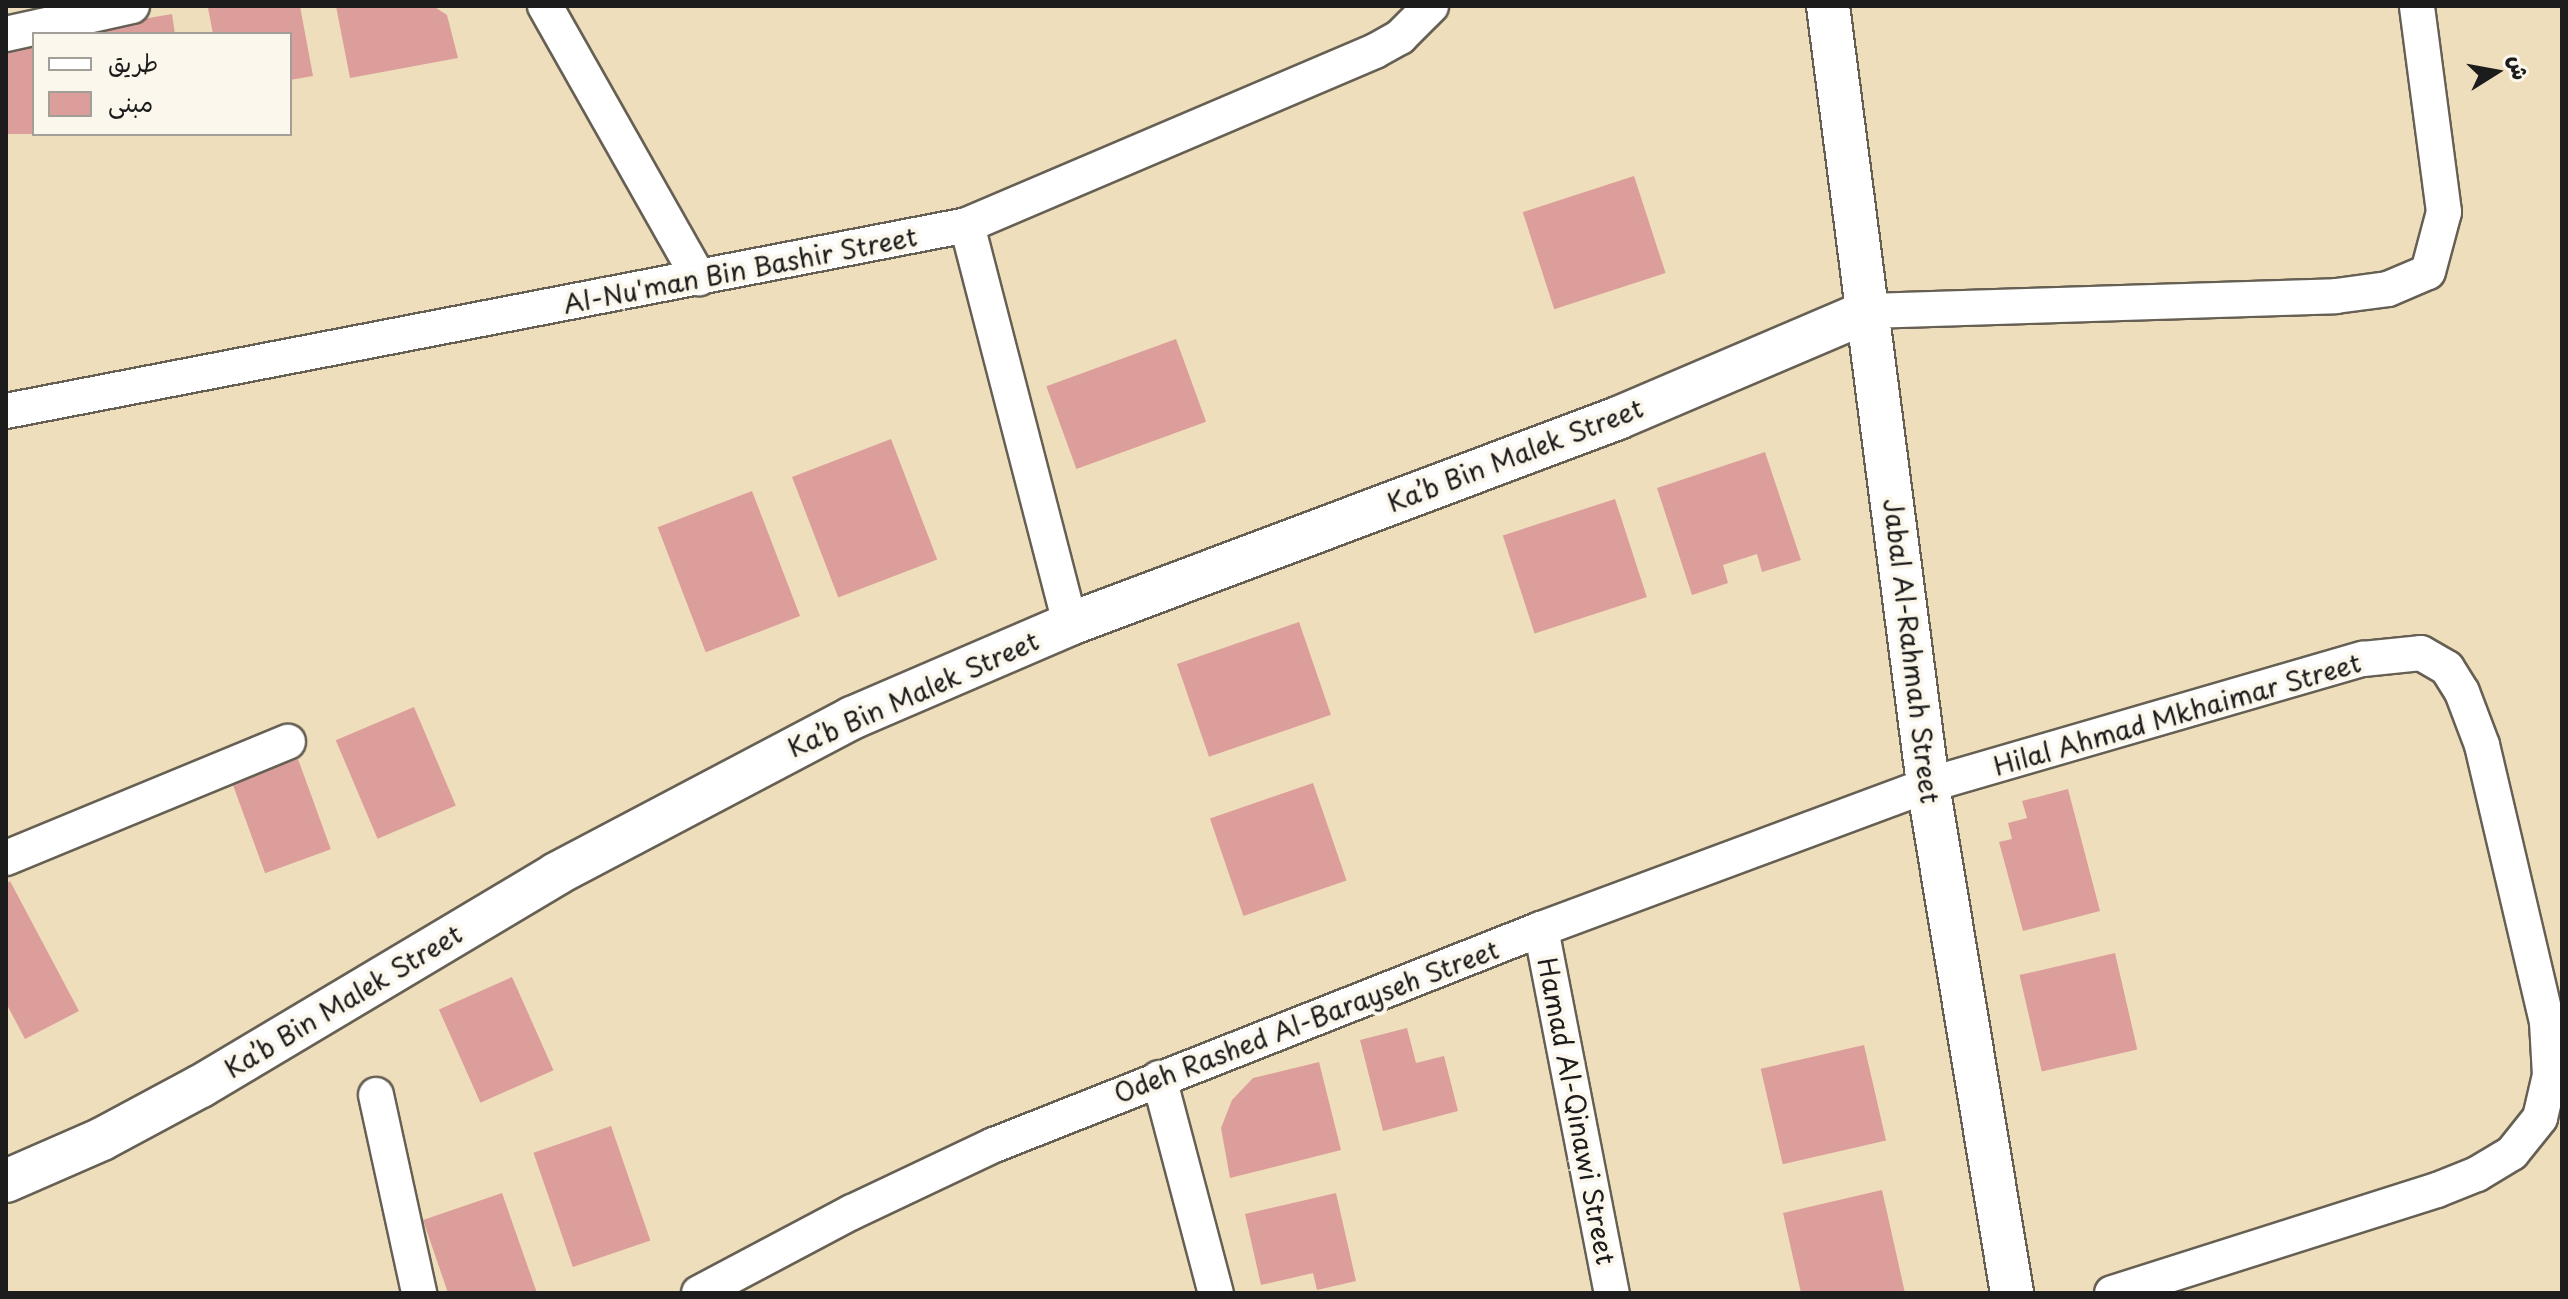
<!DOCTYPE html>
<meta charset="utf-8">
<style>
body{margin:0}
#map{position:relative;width:2568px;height:1299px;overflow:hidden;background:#efdebc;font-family:"Playpen Sans","Playpen Sans Arabic",sans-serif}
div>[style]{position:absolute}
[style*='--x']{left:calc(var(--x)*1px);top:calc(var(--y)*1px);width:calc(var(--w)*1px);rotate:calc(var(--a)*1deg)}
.building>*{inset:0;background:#dc9e9a;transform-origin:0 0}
.roads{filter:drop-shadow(2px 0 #666054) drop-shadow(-2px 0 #666054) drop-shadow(0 2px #666054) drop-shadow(0 -2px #666054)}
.minor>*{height:34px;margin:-17px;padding:0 17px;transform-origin:17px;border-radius:17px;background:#fff}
.tertiary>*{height:42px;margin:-21px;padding:0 21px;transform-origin:21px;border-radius:21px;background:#fff}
span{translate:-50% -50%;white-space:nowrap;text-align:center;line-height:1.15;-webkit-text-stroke:8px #fbf7ec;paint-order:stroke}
.street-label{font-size:26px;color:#1c1c1c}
.frame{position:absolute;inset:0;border:8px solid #1c1c1c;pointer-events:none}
.legend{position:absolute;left:32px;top:32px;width:260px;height:104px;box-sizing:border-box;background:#fbf7ec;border:2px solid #a29f99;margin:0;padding:10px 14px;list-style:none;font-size:24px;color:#1c1c1c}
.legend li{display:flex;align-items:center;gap:16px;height:40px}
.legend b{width:40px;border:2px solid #a29f99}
.north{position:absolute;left:2456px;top:32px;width:80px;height:80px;-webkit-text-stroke:6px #fbf7ec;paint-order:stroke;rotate:79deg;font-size:22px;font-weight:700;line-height:32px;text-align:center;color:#1c1c1c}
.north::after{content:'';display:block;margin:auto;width:28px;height:36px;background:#1c1c1c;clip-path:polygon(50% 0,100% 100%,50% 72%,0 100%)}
</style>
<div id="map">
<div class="building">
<div style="clip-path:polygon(218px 6px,300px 6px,313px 76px,290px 80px,290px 34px,213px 34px,208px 8px)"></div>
<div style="clip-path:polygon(336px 6px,433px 6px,447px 15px,458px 58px,350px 78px)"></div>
<div style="clip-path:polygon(172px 14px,175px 34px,80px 34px,79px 30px)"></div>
<div style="left:6px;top:40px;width:28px;height:94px"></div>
<div style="left:1634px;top:176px;width:102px;height:117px;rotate:72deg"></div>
<div style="left:1176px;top:339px;width:88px;height:138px;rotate:70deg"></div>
<div style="left:891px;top:439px;width:129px;height:106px;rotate:69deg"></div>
<div style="clip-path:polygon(1765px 452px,1801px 560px,1762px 572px,1757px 554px,1723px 565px,1728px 583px,1692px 595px,1657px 488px)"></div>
<div style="left:752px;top:491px;width:134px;height:101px;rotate:69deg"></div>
<div style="left:1615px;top:499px;width:103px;height:118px;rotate:72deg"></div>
<div style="left:1299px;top:622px;width:98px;height:129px;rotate:71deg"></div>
<div style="left:414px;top:707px;width:107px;height:85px;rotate:67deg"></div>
<div style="left:298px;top:759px;width:96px;height:70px;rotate:70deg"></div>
<div style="left:1313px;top:783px;width:103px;height:109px;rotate:71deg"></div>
<div style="clip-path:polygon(2068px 789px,2100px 911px,2023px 931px,1999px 842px,2012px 839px,2008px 823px,2027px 818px,2022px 801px)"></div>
<div style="clip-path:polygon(10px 881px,79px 1011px,25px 1039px,6px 1003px,6px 884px)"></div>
<div style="left:2115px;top:953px;width:99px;height:98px;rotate:77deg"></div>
<div style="left:512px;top:977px;width:102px;height:80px;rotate:66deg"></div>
<div style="clip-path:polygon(1407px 1028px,1416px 1063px,1444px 1056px,1458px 1111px,1383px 1131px,1360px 1040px)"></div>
<div style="left:1864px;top:1045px;width:98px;height:106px;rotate:77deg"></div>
<div style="clip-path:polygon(1319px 1062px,1341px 1150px,1230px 1178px,1221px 1128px,1232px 1100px,1253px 1078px)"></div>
<div style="left:611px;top:1126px;width:121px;height:82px;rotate:71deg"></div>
<div style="clip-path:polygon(1882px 1190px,1905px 1293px,1801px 1293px,1783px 1213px)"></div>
<div style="clip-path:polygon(502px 1193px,537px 1293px,448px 1293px,423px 1220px)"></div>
<div style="clip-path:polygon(1336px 1193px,1356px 1281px,1317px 1290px,1313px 1273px,1261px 1285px,1245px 1214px)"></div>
</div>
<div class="roads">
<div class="minor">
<div style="--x:545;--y:6;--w:313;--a:60.5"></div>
<div style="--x:6;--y:34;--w:129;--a:-12.5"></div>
<div style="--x:967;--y:225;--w:412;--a:75.5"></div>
<div style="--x:1869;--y:311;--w:467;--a:-1.8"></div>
<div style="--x:2336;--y:296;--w:52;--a:-7.7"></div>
<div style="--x:2388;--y:289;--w:43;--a:-23"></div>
<div style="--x:2428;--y:272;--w:62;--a:-75.1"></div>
<div style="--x:2444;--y:212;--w:208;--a:-97.5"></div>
<div style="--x:6;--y:411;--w:979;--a:-10.95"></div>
<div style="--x:967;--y:225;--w:444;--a:-23.1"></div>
<div style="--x:1375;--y:51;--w:29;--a:-29"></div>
<div style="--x:1400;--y:37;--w:44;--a:-45"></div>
<div style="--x:6;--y:858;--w:305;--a:-22.4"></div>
<div style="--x:1541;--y:929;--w:371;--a:79"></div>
<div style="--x:1159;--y:1078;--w:222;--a:75.2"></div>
<div style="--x:376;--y:1095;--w:203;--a:77.7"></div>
<div style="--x:699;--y:1293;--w:173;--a:-27.9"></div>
<div style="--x:852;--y:1212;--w:157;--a:-25.3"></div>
<div style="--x:994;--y:1145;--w:588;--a:-21.55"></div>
<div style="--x:1541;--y:929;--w:413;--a:-20.4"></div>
<div style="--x:1928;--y:785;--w:453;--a:-16.2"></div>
<div style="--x:2363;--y:659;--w:58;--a:-5.9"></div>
<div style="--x:2421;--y:653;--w:30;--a:30"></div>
<div style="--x:2447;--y:668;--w:28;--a:58"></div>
<div style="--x:2462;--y:692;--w:57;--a:69.3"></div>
<div style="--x:2482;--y:745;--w:285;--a:76.8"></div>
<div style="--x:2547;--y:1022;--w:53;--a:86.8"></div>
<div style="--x:2550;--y:1075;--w:44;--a:103.1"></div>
<div style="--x:2540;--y:1118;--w:45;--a:128.7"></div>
<div style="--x:2512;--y:1153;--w:41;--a:149"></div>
<div style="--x:2477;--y:1174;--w:43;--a:158.2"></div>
<div style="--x:2437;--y:1190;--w:341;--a:162.4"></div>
</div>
<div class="tertiary">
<div style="--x:1828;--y:6;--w:785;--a:82.68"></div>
<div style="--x:1928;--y:785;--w:515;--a:80.61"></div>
<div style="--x:6;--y:1181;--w:105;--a:-23.6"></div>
<div style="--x:102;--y:1139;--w:112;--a:-28.2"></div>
<div style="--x:201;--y:1086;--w:413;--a:-30.8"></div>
<div style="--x:556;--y:874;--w:335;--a:-27.8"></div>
<div style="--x:852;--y:718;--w:237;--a:-23.3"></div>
<div style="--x:1070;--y:624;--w:585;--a:-20.6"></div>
<div style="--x:1618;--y:418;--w:273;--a:-23.1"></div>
</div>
</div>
<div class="street-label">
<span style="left:740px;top:270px;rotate:-11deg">Al-Nu'man Bin Bashir Street</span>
<span style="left:1515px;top:455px;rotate:-21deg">Ka’b Bin Malek Street</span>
<span style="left:1912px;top:651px;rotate:83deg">Jabal Al-Rahmah Street</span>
<span style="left:913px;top:694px;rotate:-24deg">Ka’b Bin Malek Street</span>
<span style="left:2177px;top:714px;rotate:-16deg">Hilal Ahmad Mkhaimar Street</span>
<span style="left:343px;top:1001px;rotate:-31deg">Ka’b Bin Malek Street</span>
<span style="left:1306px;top:1021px;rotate:-21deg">Odeh Rashed Al-Barayseh Street</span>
<span style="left:1577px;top:1111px;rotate:79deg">Hamad Al-Qinawi Street</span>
</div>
<div class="frame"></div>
<ul class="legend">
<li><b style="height:10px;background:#fff"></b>طريق</li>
<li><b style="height:22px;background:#dc9e9a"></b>مبنى</li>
</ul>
<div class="north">ش</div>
</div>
